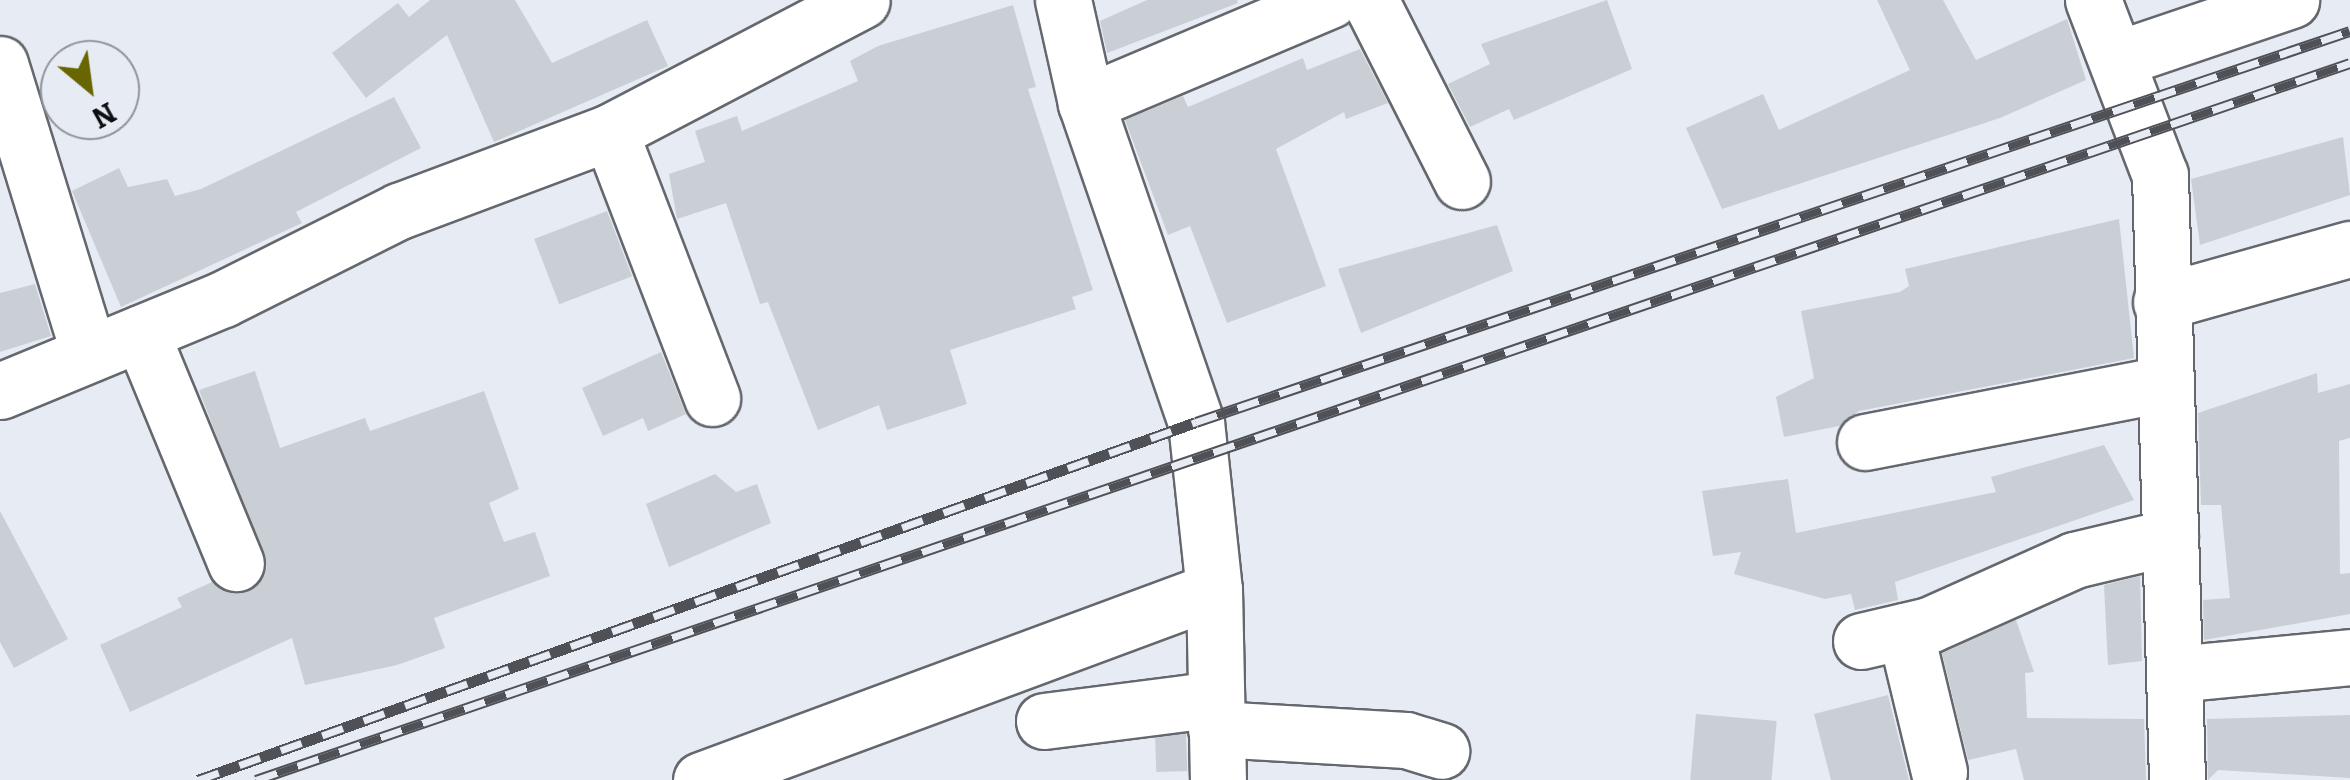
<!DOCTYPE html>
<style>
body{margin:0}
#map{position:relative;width:2350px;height:780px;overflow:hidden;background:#e7ebf3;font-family:Bitter,serif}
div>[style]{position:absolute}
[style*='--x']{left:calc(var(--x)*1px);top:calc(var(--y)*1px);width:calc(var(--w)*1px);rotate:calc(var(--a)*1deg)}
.building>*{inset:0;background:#cacfd6;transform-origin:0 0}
.roads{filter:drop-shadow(2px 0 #64686e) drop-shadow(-2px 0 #64686e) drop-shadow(0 2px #64686e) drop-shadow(0 -2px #64686e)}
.minor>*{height:55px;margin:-27.5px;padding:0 27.5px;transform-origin:27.5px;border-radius:27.5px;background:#fff}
.rail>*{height:11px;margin-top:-5.5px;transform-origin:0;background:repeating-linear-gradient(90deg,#e7ebf3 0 22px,#4f5156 0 44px);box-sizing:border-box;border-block:2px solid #4f5156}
span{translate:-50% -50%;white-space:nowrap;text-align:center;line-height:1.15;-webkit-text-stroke:8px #e7ebf3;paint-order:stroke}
.north{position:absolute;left:40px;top:40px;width:100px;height:100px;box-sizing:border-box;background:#e7ebf3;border:2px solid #909399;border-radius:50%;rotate:151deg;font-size:28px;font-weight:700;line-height:40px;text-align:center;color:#0e0f12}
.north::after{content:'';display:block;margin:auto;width:35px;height:45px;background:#686600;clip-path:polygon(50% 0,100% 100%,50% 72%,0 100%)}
</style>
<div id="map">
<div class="building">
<div style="clip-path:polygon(430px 0,515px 0,552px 63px,647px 20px,668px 66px,494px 142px,447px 35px,366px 98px,332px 53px,398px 3px,409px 17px)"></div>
<div style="clip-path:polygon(1147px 0,1237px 0,1238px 3px,1107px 53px,1100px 21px)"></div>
<div style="clip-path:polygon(1607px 0,1632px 69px,1514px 120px,1509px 109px,1470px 127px,1448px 84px,1490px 64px,1481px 44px)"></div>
<div style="clip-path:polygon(1877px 0,1943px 0,1976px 60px,2067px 19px,2086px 80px,2000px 118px,1722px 209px,1686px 128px,1763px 94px,1779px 130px,1910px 70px)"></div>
<div style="clip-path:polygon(1013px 5px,1036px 87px,1028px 89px,1093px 290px,1072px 297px,1076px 309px,950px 350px,967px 404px,887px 430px,879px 405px,818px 430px,768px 302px,760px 304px,726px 203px,677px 219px,669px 174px,705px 162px,695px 131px,737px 116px,742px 131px,858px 81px,850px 61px,878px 46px)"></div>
<div style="clip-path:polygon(1360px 49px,1388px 103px,1346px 119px,1344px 112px,1276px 149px,1326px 286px,1227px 323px,1190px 226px,1168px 235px,1125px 120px,1183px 96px,1188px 107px,1303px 58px,1307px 70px)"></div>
<div style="clip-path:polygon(394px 97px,421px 148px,296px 212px,302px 223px,121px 307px,72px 191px,119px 168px,128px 187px,167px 179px,175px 196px,201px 189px)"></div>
<div style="clip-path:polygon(2343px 137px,2350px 195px,2200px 245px,2191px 179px)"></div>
<div style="left:607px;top:211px;width:70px;height:78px;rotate:69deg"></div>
<div style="clip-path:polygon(2119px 219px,2134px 358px,1859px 411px,1839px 426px,1784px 437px,1776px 397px,1814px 378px,1801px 311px,1900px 292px,1909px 286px,1905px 269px)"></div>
<div style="clip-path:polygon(1497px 225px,1513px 271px,1361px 333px,1338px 269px)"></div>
<div style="clip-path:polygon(35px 284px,51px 336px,0 352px,0 293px)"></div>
<div style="clip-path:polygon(661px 352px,686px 414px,648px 431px,643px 418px,603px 436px,582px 388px)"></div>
<div style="clip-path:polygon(255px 371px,280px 448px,365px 418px,370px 431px,484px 391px,519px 489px,489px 503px,504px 542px,535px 532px,550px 576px,434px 618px,445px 648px,397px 665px,305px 685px,292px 638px,130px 712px,100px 645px,182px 607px,177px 598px,212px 582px,249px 591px,267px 568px,199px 390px)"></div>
<div style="clip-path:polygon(2317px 373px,2318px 393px,2350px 384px,2350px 438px,2339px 441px,2340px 574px,2350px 573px,2350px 614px,2204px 640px,2203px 600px,2230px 598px,2221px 505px,2201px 505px,2198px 413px)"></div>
<div style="clip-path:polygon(2104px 445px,2134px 500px,1895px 582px,1898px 600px,1855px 610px,1851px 594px,1825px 599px,1734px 574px,1741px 552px,1713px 556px,1702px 491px,1788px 479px,1796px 533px,1996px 492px,1991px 477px)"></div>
<div style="clip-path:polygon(715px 474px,736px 492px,757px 484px,771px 523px,669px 567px,646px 504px)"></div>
<div style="clip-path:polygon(0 511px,68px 639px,14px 668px,0 642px)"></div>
<div style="clip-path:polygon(2140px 576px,2142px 661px,2108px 665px,2104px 585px)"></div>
<div style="clip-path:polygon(2016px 620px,2034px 672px,2025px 673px,2027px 718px,2144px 719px,2146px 780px,2024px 780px,2016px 749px,1968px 760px,1942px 653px)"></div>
<div style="clip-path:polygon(1888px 695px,1909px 780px,1831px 780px,1814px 714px)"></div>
<div style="left:1696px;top:714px;width:81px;height:66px;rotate:5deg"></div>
<div style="clip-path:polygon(2350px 715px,2350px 778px,2218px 770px,2208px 780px,2207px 719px)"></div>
<div style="left:1186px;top:734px;width:37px;height:31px;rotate:88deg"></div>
</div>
<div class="roads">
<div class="minor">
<div style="--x:1063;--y:0;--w:106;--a:77.4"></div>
<div style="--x:1086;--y:103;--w:337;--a:71"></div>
<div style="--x:1196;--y:422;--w:169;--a:83.9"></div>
<div style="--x:1214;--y:590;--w:190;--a:88.8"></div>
<div style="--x:1370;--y:0;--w:203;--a:63.1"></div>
<div style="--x:2093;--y:0;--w:187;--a:69.1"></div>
<div style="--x:2160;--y:175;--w:605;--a:88.39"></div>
<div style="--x:2117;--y:59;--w:184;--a:-18.7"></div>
<div style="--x:0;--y:64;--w:303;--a:72.9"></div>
<div style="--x:1086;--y:103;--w:265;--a:-22.9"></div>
<div style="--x:610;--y:132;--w:285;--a:69"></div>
<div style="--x:2161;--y:302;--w:196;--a:-15.7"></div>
<div style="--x:141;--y:333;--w:249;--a:67.6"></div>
<div style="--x:0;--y:391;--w:241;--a:-22.4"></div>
<div style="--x:223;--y:299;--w:197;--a:-26.6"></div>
<div style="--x:399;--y:211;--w:225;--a:-20.5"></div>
<div style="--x:610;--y:132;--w:284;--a:-27.6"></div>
<div style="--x:1865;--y:442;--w:305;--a:-11"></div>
<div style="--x:1905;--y:631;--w:145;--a:76.4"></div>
<div style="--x:1861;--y:641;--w:70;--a:-13.2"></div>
<div style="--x:1929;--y:625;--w:159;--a:-24.1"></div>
<div style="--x:2074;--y:560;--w:99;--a:-13.5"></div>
<div style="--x:2175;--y:674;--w:176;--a:-5.5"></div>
<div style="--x:1044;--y:721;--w:172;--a:-7.3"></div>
<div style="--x:1216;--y:729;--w:190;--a:3.3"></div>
<div style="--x:1406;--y:740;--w:37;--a:17"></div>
<div style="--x:701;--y:780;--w:547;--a:-20.32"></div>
</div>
</div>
<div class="rail">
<div style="--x:198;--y:780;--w:1060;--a:-19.73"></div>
<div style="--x:1196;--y:422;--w:1218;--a:-18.72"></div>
<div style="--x:256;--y:780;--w:2213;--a:-18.9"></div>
</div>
<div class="north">N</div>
</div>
